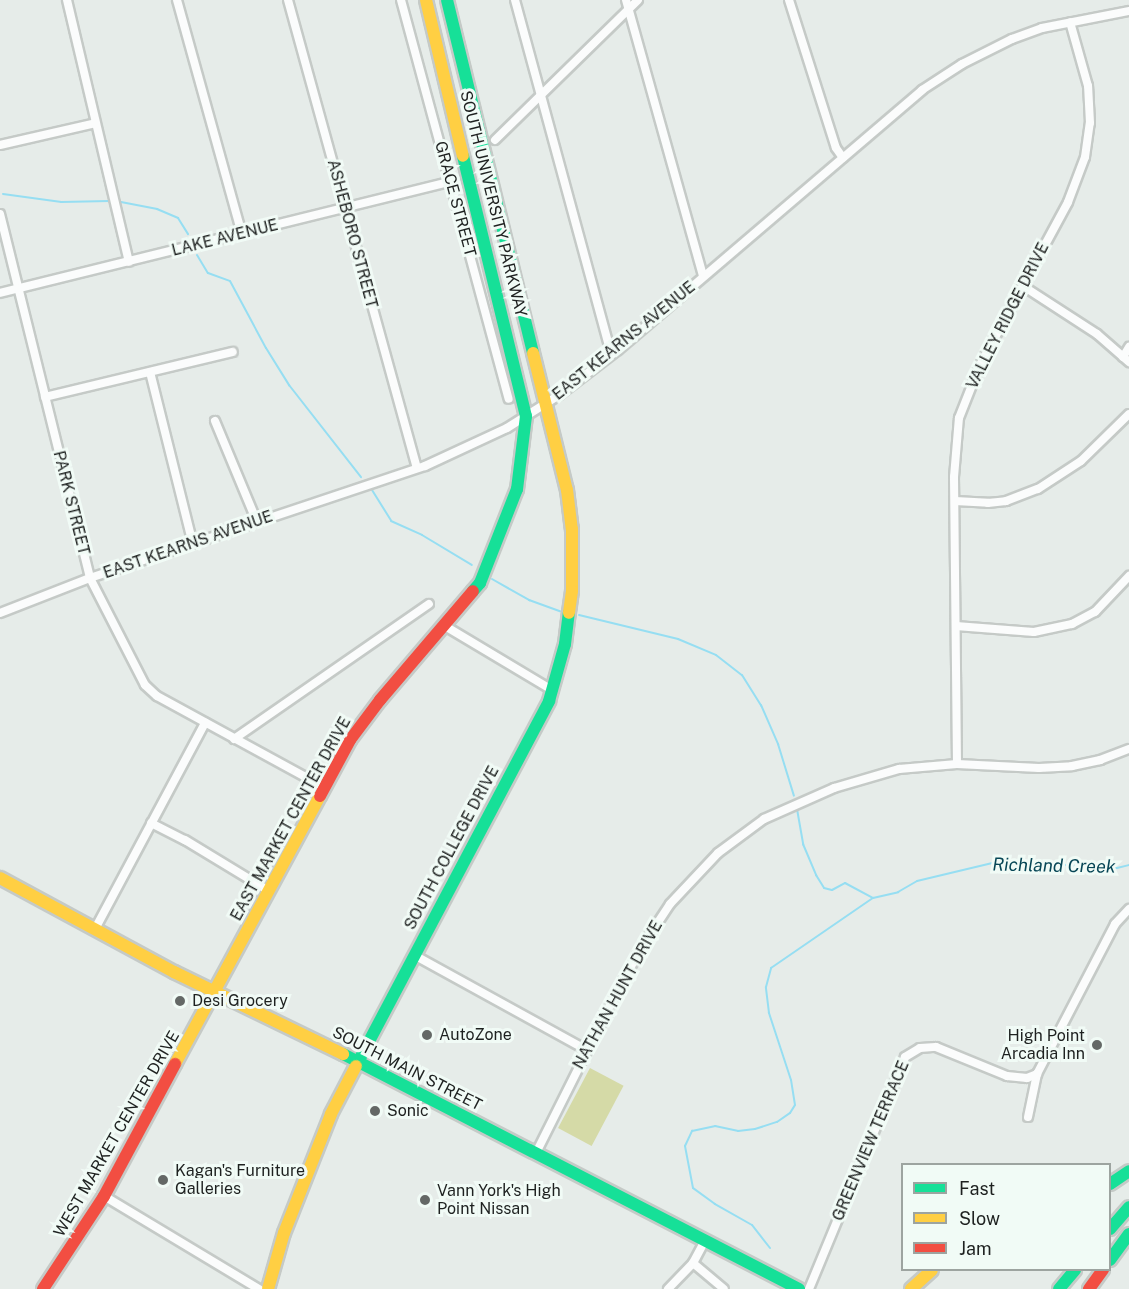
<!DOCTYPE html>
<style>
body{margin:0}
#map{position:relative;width:1129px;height:1289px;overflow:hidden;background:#e6ece9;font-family:"Public Sans",sans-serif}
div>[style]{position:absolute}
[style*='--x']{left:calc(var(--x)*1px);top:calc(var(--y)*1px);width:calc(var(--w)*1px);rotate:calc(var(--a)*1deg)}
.green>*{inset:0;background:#d5daa7;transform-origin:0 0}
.stream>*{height:2px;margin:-1px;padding:0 1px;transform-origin:1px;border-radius:1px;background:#96def2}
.roads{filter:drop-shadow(2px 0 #c5cac7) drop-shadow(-2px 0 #c5cac7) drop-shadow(0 2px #c5cac7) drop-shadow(0 -2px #c5cac7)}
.street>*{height:8px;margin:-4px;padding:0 4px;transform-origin:4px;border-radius:4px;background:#fbfcfc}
.fast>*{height:12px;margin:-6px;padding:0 6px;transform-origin:6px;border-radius:6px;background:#16e098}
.slow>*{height:12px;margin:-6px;padding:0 6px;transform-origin:6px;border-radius:6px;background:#ffcf43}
.jam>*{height:12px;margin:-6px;padding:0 6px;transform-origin:6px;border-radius:6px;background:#f24e42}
.dots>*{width:16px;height:16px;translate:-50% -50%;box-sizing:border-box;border:3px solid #f1fbf6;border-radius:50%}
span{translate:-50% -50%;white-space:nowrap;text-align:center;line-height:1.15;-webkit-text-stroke:6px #f1fbf6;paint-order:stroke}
.street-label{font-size:16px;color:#1e2120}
.poi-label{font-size:16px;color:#1e2120}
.left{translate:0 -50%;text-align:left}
.right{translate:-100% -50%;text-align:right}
.water-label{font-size:18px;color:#074656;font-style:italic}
.legend{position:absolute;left:901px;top:1163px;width:210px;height:108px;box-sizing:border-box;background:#f1fbf6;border:2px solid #9da4a0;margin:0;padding:8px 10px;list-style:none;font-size:18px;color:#1e2120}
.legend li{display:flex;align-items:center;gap:12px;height:30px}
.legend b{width:30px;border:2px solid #9da4a0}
</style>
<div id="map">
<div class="green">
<div style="left:590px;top:1068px;width:38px;height:68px;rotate:28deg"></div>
</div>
<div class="stream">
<div style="--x:3;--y:194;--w:59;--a:7.9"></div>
<div style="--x:61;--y:202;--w:48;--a:-1.2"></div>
<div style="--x:121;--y:202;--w:37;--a:11"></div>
<div style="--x:157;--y:209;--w:23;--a:23"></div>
<div style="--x:178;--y:218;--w:19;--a:58"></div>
<div style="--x:197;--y:255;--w:21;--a:59"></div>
<div style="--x:208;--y:273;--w:23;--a:20"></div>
<div style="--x:230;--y:281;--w:76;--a:61.8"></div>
<div style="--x:266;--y:348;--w:44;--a:58.1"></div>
<div style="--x:289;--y:385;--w:117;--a:52"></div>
<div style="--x:372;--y:490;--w:36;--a:58"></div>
<div style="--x:391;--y:521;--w:34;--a:24"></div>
<div style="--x:422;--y:535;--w:58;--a:31"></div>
<div style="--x:492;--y:579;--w:43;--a:29.6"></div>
<div style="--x:529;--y:600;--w:33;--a:20"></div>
<div style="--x:579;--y:615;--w:102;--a:13.6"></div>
<div style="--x:678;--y:639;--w:41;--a:22.8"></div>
<div style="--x:716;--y:655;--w:33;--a:38"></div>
<div style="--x:742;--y:675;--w:36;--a:58"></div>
<div style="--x:761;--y:705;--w:43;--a:66.4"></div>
<div style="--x:778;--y:744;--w:54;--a:72.9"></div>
<div style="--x:797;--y:809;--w:36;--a:80"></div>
<div style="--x:803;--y:844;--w:34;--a:67"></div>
<div style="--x:816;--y:875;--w:15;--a:58"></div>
<div style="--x:824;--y:888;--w:8;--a:14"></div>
<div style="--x:832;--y:890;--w:15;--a:-28"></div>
<div style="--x:845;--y:883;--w:32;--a:28"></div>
<div style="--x:770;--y:1248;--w:29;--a:-128"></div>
<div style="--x:752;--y:1225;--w:43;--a:-150.4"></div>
<div style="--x:715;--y:1204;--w:27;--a:-144"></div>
<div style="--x:693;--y:1188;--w:43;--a:-100.8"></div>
<div style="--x:685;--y:1146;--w:17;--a:-65"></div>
<div style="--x:692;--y:1131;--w:24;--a:-12"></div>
<div style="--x:715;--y:1126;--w:24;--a:12"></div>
<div style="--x:738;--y:1131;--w:17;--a:-7"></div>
<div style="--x:755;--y:1129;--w:23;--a:-18"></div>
<div style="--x:777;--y:1122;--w:16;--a:-35"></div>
<div style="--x:790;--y:1113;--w:9;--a:-58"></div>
<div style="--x:795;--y:1105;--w:25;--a:-99"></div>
<div style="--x:791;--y:1080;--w:71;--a:-108.2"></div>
<div style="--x:769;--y:1013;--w:26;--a:-97"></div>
<div style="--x:766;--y:987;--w:20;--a:-75"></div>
<div style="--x:771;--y:968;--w:124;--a:-34.5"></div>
<div style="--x:873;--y:898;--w:26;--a:-13"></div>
<div style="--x:898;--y:892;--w:22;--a:-30"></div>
<div style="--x:917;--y:881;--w:85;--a:-13.5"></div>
<div style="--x:1000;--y:861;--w:117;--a:3.4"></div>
<div style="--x:1117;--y:868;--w:12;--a:-14"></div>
</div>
<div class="roads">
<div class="street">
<div style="--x:67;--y:0;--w:269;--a:76.7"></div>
<div style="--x:177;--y:0;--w:243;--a:74.5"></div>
<div style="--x:288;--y:0;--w:485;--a:74.6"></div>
<div style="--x:401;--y:0;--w:413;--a:74.9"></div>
<div style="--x:515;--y:0;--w:367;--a:74.8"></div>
<div style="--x:626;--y:0;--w:287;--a:74.4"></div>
<div style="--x:789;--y:0;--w:155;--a:72.4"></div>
<div style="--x:836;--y:148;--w:12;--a:55"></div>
<div style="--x:495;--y:140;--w:200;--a:-44.4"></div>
<div style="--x:0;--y:145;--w:98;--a:-12.9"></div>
<div style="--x:0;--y:214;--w:375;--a:76.1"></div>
<div style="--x:90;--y:578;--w:120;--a:62.8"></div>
<div style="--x:145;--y:685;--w:16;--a:43"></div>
<div style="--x:157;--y:696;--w:190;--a:28.6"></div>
<div style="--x:1023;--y:286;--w:88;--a:33"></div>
<div style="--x:1097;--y:334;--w:43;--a:41.2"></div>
<div style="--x:0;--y:293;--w:463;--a:-13.9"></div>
<div style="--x:1123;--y:357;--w:12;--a:-59"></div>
<div style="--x:150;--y:372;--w:177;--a:76"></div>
<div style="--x:45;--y:397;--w:193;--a:-13.5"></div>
<div style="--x:215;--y:421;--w:109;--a:67.4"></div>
<div style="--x:955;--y:501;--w:33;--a:3"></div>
<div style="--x:988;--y:503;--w:18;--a:-6"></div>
<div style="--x:1006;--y:501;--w:34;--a:-21"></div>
<div style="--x:1038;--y:489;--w:51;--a:-33.1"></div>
<div style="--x:1081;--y:461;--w:67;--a:-44.4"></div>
<div style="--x:0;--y:613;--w:97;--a:-21.3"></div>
<div style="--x:90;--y:578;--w:353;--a:-18.5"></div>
<div style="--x:425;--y:466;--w:90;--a:-24.9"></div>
<div style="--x:507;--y:428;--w:62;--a:-32.4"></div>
<div style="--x:559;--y:395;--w:74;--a:-37.3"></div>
<div style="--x:618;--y:350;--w:400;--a:-40.5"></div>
<div style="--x:922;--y:90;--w:48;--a:-33"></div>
<div style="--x:962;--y:64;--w:56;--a:-26.6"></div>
<div style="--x:1012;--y:39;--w:32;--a:-20"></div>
<div style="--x:1042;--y:28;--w:89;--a:-11.1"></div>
<div style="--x:445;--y:626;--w:125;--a:30.9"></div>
<div style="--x:956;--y:626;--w:78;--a:4.4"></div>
<div style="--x:1034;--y:632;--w:39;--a:-12"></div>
<div style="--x:1072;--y:624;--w:26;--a:-28"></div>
<div style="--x:1095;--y:612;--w:50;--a:-46.6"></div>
<div style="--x:234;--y:739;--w:237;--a:-34.7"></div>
<div style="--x:957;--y:764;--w:287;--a:-90.6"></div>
<div style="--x:954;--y:477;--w:59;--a:-85.2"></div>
<div style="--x:959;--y:418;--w:57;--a:-68.4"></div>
<div style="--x:980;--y:365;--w:185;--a:-61.6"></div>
<div style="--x:1068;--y:202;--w:48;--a:-69.3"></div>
<div style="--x:1085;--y:157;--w:34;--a:-82"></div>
<div style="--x:1090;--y:123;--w:37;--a:-93"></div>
<div style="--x:1088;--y:86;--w:66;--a:-105.7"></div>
<div style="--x:151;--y:823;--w:38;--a:27"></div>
<div style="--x:185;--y:840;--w:98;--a:31.3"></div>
<div style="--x:95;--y:929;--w:234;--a:-61.9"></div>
<div style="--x:414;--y:955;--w:197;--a:28.8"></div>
<div style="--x:1028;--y:1117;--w:44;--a:-78.2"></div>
<div style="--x:1037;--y:1074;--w:169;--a:-62.5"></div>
<div style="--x:1115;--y:924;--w:21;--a:-47"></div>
<div style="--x:536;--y:1153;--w:179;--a:-63.4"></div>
<div style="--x:616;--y:993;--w:55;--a:-60.6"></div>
<div style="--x:643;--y:945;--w:49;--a:-56.6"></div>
<div style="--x:670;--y:904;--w:70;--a:-46.7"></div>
<div style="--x:718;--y:853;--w:57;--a:-36.5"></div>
<div style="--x:764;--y:819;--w:77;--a:-23.9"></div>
<div style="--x:834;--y:788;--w:68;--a:-16.3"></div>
<div style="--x:899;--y:769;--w:58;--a:-4.9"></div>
<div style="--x:957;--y:764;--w:82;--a:2.8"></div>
<div style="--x:1039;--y:768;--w:33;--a:-3"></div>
<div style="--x:1072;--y:766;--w:29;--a:-12"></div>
<div style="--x:1100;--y:760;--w:31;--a:-21"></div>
<div style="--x:104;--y:1196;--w:181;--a:31"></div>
<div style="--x:693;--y:1263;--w:40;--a:40"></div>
<div style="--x:668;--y:1289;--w:36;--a:-46"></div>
<div style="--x:693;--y:1263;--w:26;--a:-62"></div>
<div style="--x:809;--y:1289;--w:251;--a:-67.5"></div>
<div style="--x:905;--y:1057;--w:17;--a:-31"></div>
<div style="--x:920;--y:1048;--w:16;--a:-4"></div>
<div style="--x:936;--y:1047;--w:77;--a:22.2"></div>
<div style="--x:1007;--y:1076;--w:20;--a:6"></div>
<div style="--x:1027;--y:1078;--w:11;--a:-22"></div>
</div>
<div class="fast">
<div style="--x:447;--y:0;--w:363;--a:76.3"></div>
<div style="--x:463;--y:156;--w:268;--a:76.4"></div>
<div style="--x:526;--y:416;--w:74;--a:97"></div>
<div style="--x:517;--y:489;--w:101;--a:111.5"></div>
<div style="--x:480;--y:583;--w:11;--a:131"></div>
<div style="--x:343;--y:1054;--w:513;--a:27.26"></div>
<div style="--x:356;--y:1066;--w:413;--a:-62.1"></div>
<div style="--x:549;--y:701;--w:59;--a:-74.3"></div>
<div style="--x:565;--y:644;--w:31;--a:-83"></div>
<div style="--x:1110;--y:1184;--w:23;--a:-34"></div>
<div style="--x:1110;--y:1229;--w:29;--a:-49"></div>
<div style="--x:1110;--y:1260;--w:32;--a:-54"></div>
<div style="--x:1059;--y:1289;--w:25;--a:-50"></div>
</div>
<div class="slow">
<div style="--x:426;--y:0;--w:160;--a:76.7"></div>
<div style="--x:533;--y:353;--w:141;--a:76.1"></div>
<div style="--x:567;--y:490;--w:39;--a:83"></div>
<div style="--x:572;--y:529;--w:62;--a:90"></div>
<div style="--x:572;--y:591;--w:22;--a:98"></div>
<div style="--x:0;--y:878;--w:198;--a:28.4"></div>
<div style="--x:174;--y:972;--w:188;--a:25.9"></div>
<div style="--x:175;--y:1064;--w:305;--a:-61.6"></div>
<div style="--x:268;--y:1289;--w:58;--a:-74.1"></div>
<div style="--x:284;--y:1233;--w:128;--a:-68.4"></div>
<div style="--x:331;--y:1114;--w:54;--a:-62.5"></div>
<div style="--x:911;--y:1289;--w:28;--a:-42"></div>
</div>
<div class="jam">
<div style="--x:320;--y:796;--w:64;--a:-61.8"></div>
<div style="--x:350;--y:740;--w:50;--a:-53.1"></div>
<div style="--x:380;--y:700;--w:143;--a:-49.5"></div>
<div style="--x:43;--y:1289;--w:111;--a:-56.7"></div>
<div style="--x:104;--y:1196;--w:150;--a:-61.7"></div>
<div style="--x:1089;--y:1289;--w:24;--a:-54"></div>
</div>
</div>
<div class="dots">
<div style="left:180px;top:1001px;background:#646866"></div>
<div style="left:427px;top:1035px;background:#646866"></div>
<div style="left:1097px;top:1045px;background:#646866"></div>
<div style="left:375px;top:1111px;background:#646866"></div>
<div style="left:163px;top:1180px;background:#646866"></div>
<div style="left:425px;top:1200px;background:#646866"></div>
</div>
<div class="street-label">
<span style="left:455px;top:199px;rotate:75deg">GRACE STREET</span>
<span style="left:493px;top:204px;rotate:76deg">SOUTH UNIVERSITY PARKWAY</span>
<span style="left:352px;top:234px;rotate:75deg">ASHEBORO STREET</span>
<span style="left:225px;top:238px;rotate:-14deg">LAKE AVENUE</span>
<span style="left:1008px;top:316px;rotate:-63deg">VALLEY RIDGE DRIVE</span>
<span style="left:624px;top:341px;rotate:-39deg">EAST KEARNS AVENUE</span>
<span style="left:71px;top:503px;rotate:76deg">PARK STREET</span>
<span style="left:188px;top:545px;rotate:-19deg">EAST KEARNS AVENUE</span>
<span style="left:291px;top:819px;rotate:-61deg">EAST MARKET CENTER DRIVE</span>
<span style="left:452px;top:848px;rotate:-62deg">SOUTH COLLEGE DRIVE</span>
<span style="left:618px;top:995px;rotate:-61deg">NATHAN HUNT DRIVE</span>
<span style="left:407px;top:1069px;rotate:27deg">SOUTH MAIN STREET</span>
<span style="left:117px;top:1134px;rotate:-60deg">WEST MARKET CENTER DRIVE</span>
<span style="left:871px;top:1141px;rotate:-67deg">GREENVIEW TERRACE</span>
</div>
<div class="poi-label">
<span class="left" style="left:192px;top:1001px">Desi Grocery</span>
<span class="left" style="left:439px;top:1035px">AutoZone</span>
<span class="right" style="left:1085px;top:1045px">High Point<br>Arcadia Inn</span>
<span class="left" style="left:387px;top:1111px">Sonic</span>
<span class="left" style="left:175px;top:1180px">Kagan's Furniture<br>Galleries</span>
<span class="left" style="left:437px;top:1200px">Vann York's High<br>Point Nissan</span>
</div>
<div class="water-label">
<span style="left:1054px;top:866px;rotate:1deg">Richland Creek</span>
</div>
<ul class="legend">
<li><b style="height:8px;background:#16e098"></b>Fast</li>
<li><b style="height:8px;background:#ffcf43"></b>Slow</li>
<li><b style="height:8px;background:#f24e42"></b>Jam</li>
</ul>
</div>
